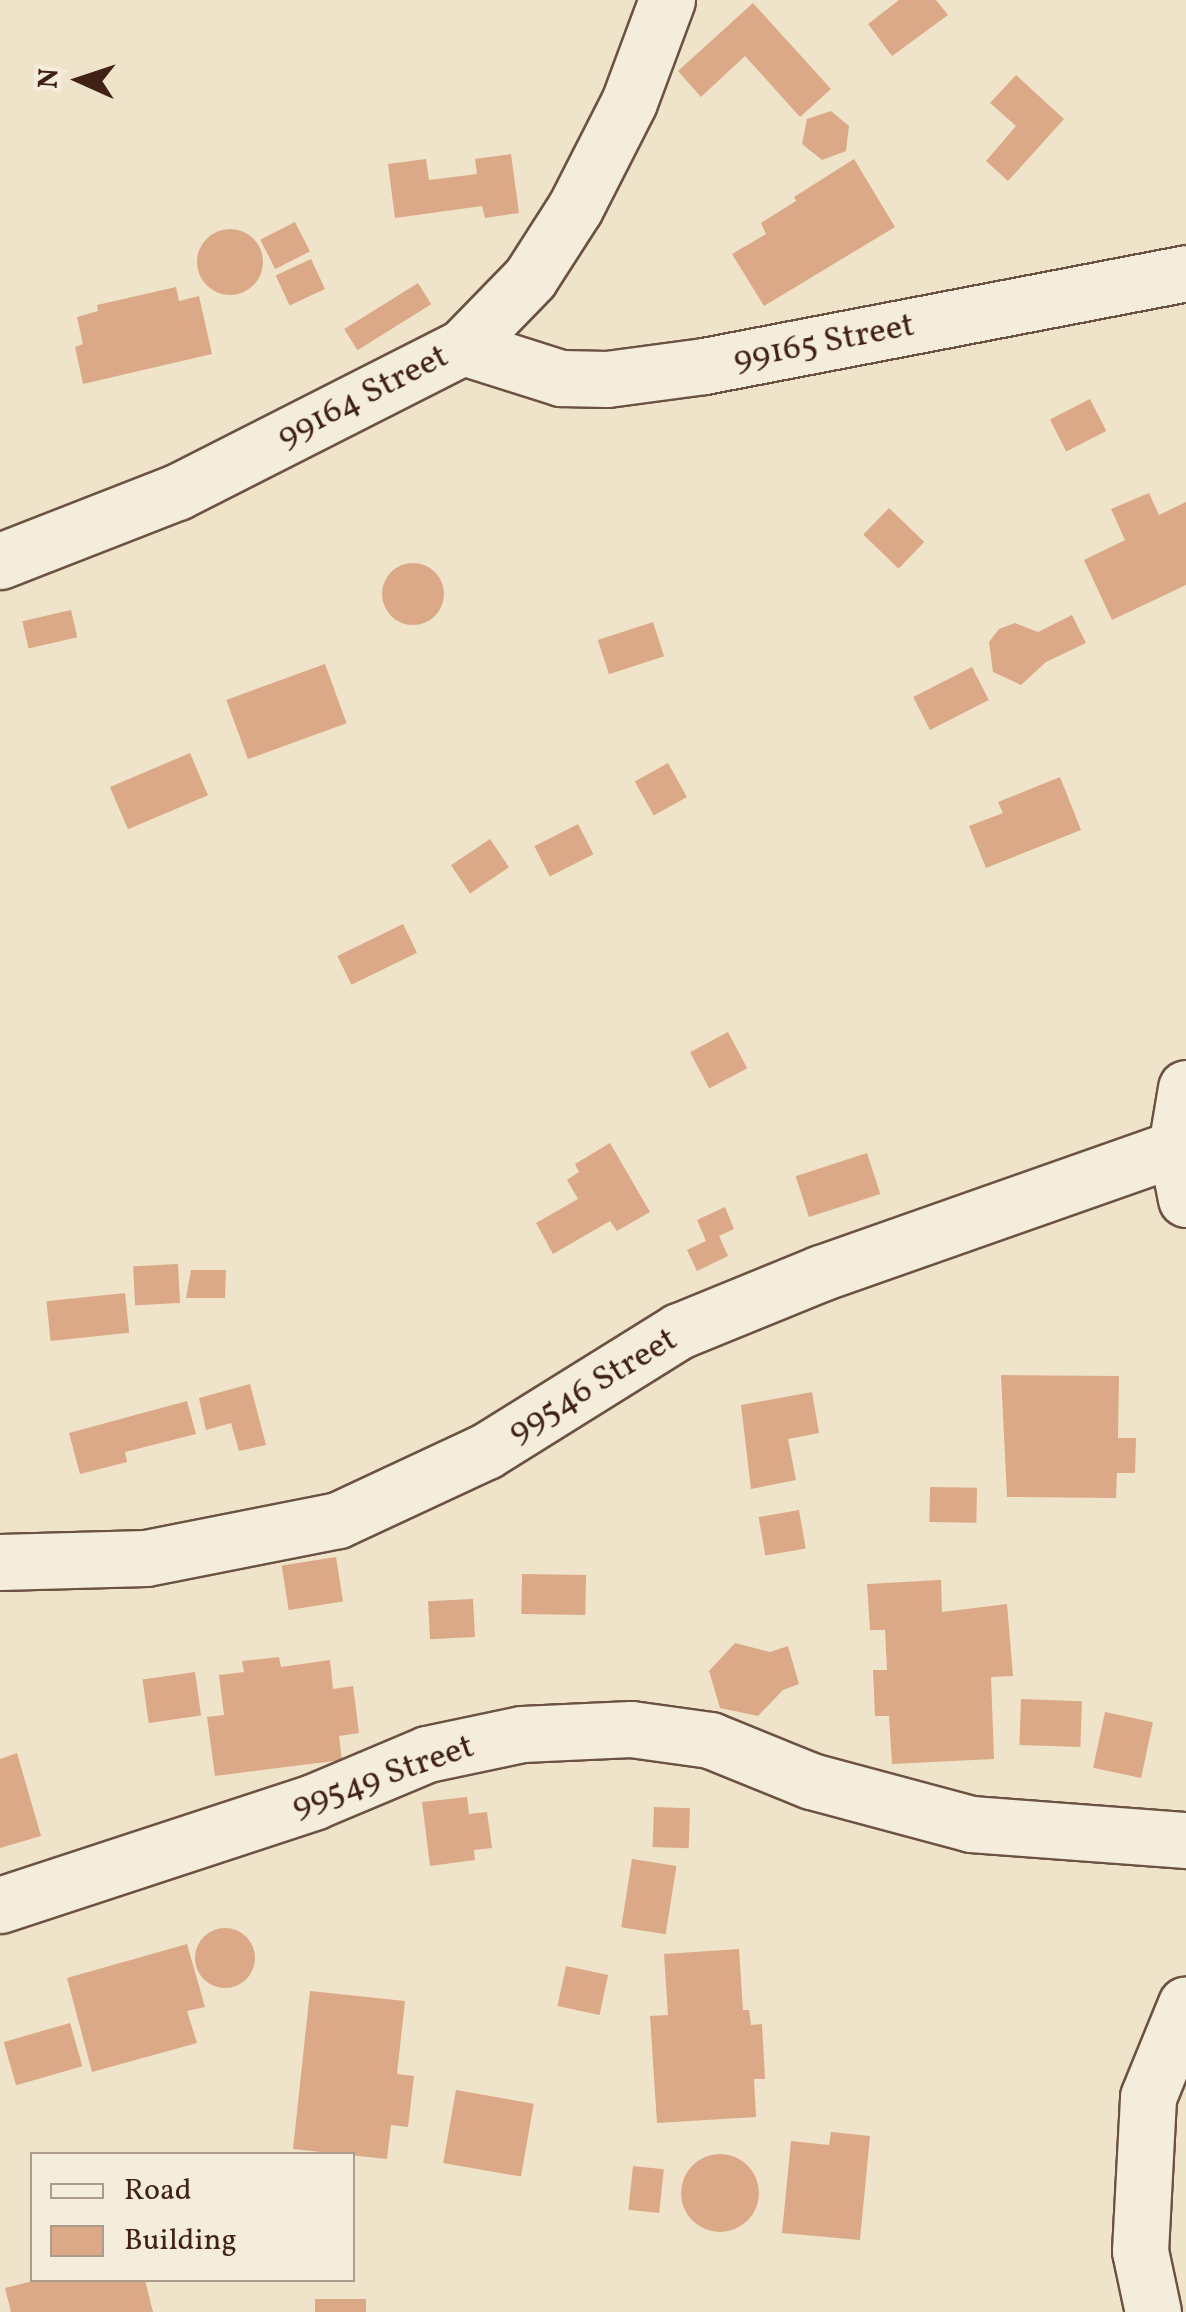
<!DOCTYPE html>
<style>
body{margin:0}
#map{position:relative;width:1186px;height:2312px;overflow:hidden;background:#efe4c9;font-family:Vollkorn,serif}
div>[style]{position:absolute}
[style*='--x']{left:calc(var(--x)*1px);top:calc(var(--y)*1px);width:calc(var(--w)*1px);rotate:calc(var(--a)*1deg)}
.building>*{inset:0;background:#dba987;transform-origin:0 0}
.round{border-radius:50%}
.roads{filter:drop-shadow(2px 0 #6c5243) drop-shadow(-2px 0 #6c5243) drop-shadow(0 2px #6c5243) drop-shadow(0 -2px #6c5243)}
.minor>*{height:55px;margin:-27.5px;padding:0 27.5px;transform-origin:27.5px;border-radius:27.5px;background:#f5eddc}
span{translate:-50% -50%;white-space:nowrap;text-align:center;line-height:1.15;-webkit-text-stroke:10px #f5eddc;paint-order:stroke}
.street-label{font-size:35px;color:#402116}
.legend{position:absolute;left:30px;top:2152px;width:325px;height:130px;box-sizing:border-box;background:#f5eddc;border:2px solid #ad9b8d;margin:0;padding:12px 18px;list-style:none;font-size:30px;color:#402116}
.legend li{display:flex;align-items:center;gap:20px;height:50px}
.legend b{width:50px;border:2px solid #ad9b8d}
.north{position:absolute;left:30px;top:30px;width:100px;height:100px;-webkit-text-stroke:8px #f5eddc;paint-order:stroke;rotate:273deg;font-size:28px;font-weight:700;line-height:40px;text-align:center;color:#402116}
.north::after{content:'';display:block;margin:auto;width:35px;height:45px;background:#402116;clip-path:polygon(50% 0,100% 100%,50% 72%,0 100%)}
</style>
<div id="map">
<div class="building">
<div style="clip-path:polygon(899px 0,936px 0,948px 15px,892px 56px,868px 24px)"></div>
<div style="clip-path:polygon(753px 3px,831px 89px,800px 117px,745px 56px,701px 97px,678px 71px)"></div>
<div style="clip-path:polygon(1016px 75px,1064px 119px,1008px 181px,986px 161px,1016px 126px,990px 103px)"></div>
<div style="clip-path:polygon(831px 111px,849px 126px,846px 151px,822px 160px,802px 144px,807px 119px)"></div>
<div style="clip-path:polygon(511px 154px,519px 213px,485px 218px,482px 206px,395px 218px,388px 164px,426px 159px,429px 180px,477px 174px,475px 159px)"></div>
<div style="clip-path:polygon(854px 159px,895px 227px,764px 306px,732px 254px,766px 234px,761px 223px,796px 201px,794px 197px)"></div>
<div style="left:295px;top:222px;width:33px;height:39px;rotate:63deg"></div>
<div class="round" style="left:197px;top:229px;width:66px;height:66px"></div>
<div style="left:311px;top:259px;width:33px;height:39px;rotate:65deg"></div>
<div style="left:418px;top:283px;width:25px;height:87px;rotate:58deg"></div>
<div style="clip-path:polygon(176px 287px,179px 301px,199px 296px,212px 354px,83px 384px,75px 347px,83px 344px,77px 317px,98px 311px,97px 305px)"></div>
<div style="left:1090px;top:399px;width:36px;height:45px;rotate:63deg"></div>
<div style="clip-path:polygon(1149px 493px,1159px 515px,1186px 502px,1186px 585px,1112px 620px,1084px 560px,1125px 540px,1111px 509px)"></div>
<div style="left:889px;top:508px;width:49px;height:37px;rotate:44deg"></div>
<div class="round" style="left:382px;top:563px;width:62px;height:62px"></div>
<div style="left:71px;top:610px;width:28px;height:50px;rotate:77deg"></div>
<div style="clip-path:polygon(1072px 615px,1086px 643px,1046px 662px,1021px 685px,993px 672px,989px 642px,999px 629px,1015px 623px,1038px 632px)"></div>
<div style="left:653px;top:622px;width:36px;height:58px;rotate:72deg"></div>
<div style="left:325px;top:664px;width:63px;height:105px;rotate:70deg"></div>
<div style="left:972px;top:667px;width:37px;height:66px;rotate:63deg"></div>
<div style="left:190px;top:753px;width:46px;height:87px;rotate:67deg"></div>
<div style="left:668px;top:763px;width:39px;height:38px;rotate:61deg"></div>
<div style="clip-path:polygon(1060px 777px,1081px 830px,986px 868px,969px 826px,1003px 813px,998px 802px)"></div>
<div style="left:578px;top:824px;width:34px;height:49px;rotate:63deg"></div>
<div style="left:490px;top:839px;width:34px;height:47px;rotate:56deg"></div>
<div style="left:403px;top:924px;width:32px;height:73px;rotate:64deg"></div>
<div style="left:728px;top:1032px;width:41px;height:43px;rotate:62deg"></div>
<div style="clip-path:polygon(610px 1143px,650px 1212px,617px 1231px,610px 1221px,553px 1254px,536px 1223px,578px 1199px,567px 1180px,579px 1172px,575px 1164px)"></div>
<div style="left:867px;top:1153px;width:43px;height:75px;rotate:72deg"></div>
<div style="clip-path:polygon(725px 1207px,734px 1229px,719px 1236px,728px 1256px,697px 1271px,687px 1250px,706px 1241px,697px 1220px)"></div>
<div style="left:178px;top:1264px;width:39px;height:45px;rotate:87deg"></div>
<div style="clip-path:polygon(191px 1270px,226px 1270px,225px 1298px,186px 1298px)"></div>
<div style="left:125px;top:1293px;width:40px;height:79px;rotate:84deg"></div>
<div style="clip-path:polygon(1001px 1375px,1119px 1376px,1118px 1438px,1136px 1438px,1135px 1473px,1117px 1473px,1116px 1498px,1007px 1497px)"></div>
<div style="clip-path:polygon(250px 1384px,266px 1445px,239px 1451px,231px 1423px,206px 1430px,199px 1398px)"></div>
<div style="clip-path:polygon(812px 1392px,819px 1433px,788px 1439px,796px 1480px,751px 1489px,741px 1405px)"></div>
<div style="clip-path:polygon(187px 1401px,196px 1434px,125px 1452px,127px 1462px,80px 1474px,69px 1433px)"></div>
<div style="left:930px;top:1487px;width:47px;height:35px;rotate:1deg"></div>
<div style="left:799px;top:1510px;width:39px;height:41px;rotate:80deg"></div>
<div style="left:336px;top:1557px;width:45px;height:55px;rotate:81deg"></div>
<div style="left:522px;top:1574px;width:64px;height:40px;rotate:1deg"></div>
<div style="clip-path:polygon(941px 1580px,942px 1612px,1007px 1604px,1013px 1676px,991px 1677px,994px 1759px,892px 1764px,889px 1716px,875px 1716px,873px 1670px,887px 1670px,885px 1630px,870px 1630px,867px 1584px)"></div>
<div style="left:473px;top:1599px;width:38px;height:45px;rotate:87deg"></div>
<div style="clip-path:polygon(735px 1643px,770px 1652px,788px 1646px,799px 1684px,783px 1690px,758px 1716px,720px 1708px,709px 1671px)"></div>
<div style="clip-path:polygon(279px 1657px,281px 1667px,330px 1660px,333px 1689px,353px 1686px,359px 1733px,339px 1736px,342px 1760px,215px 1776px,207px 1717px,224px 1715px,219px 1675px,244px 1672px,242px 1661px)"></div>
<div style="left:195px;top:1672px;width:44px;height:53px;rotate:82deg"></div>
<div style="left:1021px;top:1699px;width:61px;height:46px;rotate:2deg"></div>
<div style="left:1105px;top:1712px;width:49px;height:57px;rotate:12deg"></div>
<div style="clip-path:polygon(17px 1753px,41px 1836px,0 1848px,0 1759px)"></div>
<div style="clip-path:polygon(467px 1797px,469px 1814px,487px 1812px,492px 1848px,474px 1850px,475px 1860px,430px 1866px,422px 1802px)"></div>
<div style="left:654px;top:1807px;width:36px;height:40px;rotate:2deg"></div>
<div style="left:632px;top:1859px;width:45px;height:69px;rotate:9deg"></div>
<div class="round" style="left:195px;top:1928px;width:60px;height:60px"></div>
<div style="clip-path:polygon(187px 1944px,205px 2007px,187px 2011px,197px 2043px,92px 2072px,67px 1978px)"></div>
<div style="clip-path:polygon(739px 1949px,743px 2010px,749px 2010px,751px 2025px,762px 2024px,765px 2079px,754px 2079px,756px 2117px,657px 2123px,650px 2016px,668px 2015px,664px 1954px)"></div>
<div style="left:566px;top:1966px;width:43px;height:41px;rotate:12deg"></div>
<div style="clip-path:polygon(310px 1991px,405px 2001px,397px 2074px,414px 2076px,408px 2127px,391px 2125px,387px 2159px,293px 2149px)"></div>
<div style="left:70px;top:2023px;width:45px;height:69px;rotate:74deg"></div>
<div style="left:456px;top:2090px;width:79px;height:74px;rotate:10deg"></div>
<div style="clip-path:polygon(831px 2132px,870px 2136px,860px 2240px,782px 2233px,791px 2141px,829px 2145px)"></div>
<div class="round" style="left:681px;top:2154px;width:78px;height:78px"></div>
<div style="left:633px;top:2166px;width:31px;height:44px;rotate:6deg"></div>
<div style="clip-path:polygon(37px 2280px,145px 2280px,153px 2312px,11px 2312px,5px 2288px)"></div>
<div style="left:366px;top:2299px;width:13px;height:51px;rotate:90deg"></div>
</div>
<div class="roads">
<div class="minor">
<div style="--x:463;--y:347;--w:103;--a:17.6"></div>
<div style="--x:561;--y:378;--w:46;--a:1.2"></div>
<div style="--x:607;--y:379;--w:98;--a:-7.6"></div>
<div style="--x:704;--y:366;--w:491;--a:-10.9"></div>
<div style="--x:0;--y:561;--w:190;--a:-21.3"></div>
<div style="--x:177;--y:492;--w:321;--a:-26.9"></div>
<div style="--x:463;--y:347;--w:96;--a:-45.8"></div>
<div style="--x:530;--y:278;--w:83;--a:-57.3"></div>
<div style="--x:575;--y:208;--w:119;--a:-63"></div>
<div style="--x:629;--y:102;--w:109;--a:-69.6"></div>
<div style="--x:1186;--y:1088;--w:61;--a:99.5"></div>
<div style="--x:1176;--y:1148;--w:52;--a:78.9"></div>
<div style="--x:0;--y:1562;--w:146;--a:-1.6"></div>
<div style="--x:146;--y:1558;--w:196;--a:-11.2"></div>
<div style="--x:338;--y:1520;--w:163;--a:-25"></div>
<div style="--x:486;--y:1451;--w:227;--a:-31.9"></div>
<div style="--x:679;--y:1331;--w:153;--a:-22.2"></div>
<div style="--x:821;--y:1273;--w:376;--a:-19.4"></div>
<div style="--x:0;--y:1905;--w:330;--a:-18.2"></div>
<div style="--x:313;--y:1802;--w:124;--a:-22.8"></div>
<div style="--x:427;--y:1754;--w:97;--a:-11.9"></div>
<div style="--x:522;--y:1734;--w:109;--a:-2.6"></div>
<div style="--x:631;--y:1729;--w:80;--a:7.9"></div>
<div style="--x:710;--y:1740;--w:109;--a:22.1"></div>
<div style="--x:811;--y:1781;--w:166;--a:15"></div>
<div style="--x:971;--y:1824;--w:216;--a:4.3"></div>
<div style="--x:1153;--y:2312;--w:62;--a:-102"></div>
<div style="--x:1140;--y:2251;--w:154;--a:-87"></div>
<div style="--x:1148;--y:2097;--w:100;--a:-67.8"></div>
</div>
</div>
<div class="street-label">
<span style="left:824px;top:343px;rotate:-11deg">99165 Street</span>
<span style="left:363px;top:397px;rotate:-27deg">99164 Street</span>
<span style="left:593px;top:1386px;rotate:-31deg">99546 Street</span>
<span style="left:383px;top:1777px;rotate:-19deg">99549 Street</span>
</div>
<ul class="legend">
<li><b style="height:12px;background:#f5eddc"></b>Road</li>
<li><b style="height:28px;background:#dba987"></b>Building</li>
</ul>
<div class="north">N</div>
</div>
